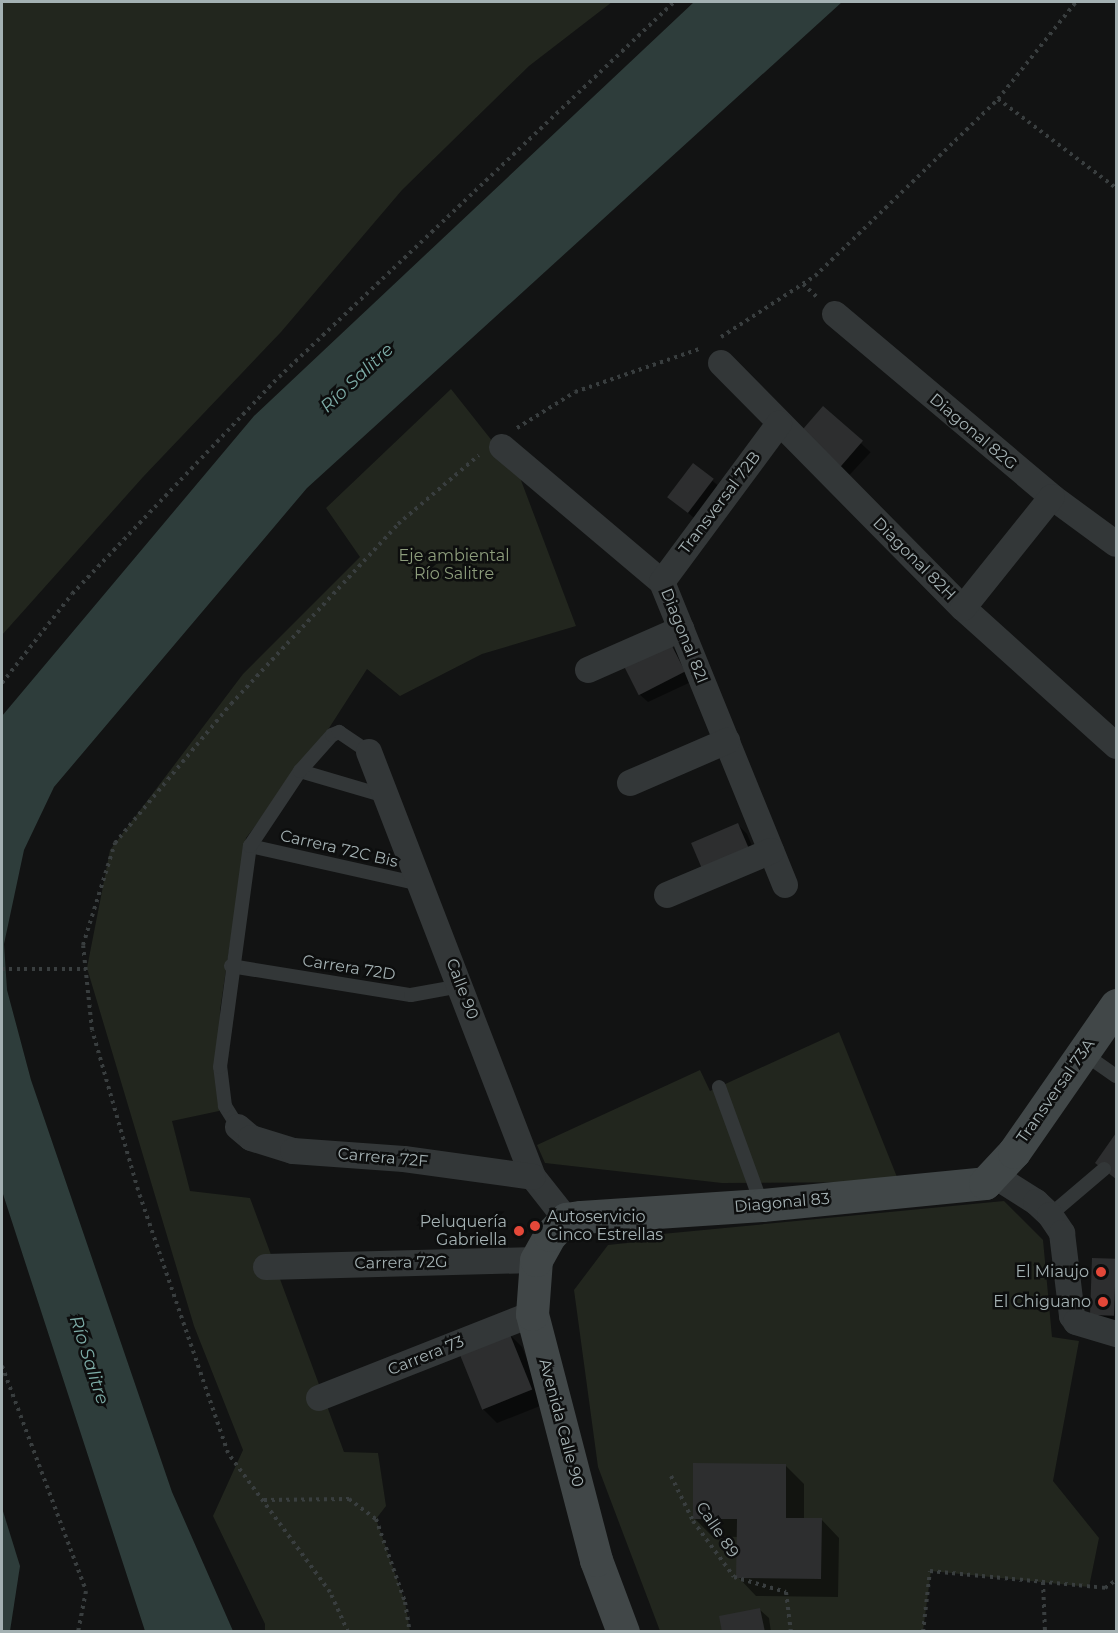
<!DOCTYPE html>
<meta charset="utf-8">
<style>
body{margin:0}
#map{position:relative;width:1118px;height:1633px;overflow:hidden;background:#121313;font-family:Montserrat,sans-serif}
div>[style]{position:absolute}
[style*='--x']{left:calc(var(--x)*1px);top:calc(var(--y)*1px);width:calc(var(--w)*1px);rotate:calc(var(--a)*1deg)}
.green>*{inset:0;background:#22261e}
.water>*{inset:0;background:#2e3d3b}
.shadow>*{inset:0;background:#0007;transform-origin:0 0}
.building>*{inset:0;background:#2d2e2f;transform-origin:0 0}
.path>*{height:4px;margin-top:-2px;transform-origin:0;background:repeating-linear-gradient(90deg,#393e3f 0 3px,transparent 0 7.5px)}
.lane>*{height:14px;margin:-7px;padding:0 7px;transform-origin:7px;border-radius:7px;background:#333738}
.street>*{height:26px;margin:-13px;padding:0 13px;transform-origin:13px;border-radius:13px;background:#333738}
.secondary>*{height:33px;margin:-16.5px;padding:0 16.5px;transform-origin:16.5px;border-radius:16.5px;background:#414748}
.dots>*{width:16px;height:16px;translate:-50% -50%;box-sizing:border-box;border:3px solid #0d0e0e;border-radius:50%}
span{translate:-50% -50%;white-space:nowrap;text-align:center;line-height:1.15;-webkit-text-stroke:5px #0d0e0e;paint-order:stroke}
.street-label{font-size:16px;color:#a4b1b3}
.park-label{font-size:16px;color:#8d9d7c}
.poi-label{font-size:16px;color:#a4b1b3}
.left{translate:0 -50%;text-align:left}
.right{translate:-100% -50%;text-align:right}
.water-label{font-size:18px;color:#7daca7;font-style:italic}
.frame{position:absolute;inset:0;border:3px solid #a4b1b3;pointer-events:none}
</style>
<div id="map">
<div class="green">
<div style="clip-path:polygon(2px 2px,612px 2px,529px 66px,402px 190px,281px 332px,143px 477px,2px 635px)"></div>
<div style="clip-path:polygon(451px 389px,519px 475px,576px 626px,482px 654px,400px 696px,367px 669px,322px 739px,246px 838px,220px 1010px,219px 1111px,172px 1121px,190px 1191px,250px 1198px,344px 1452px,378px 1453px,386px 1506px,376px 1519px,405px 1602px,410px 1631px,265px 1631px,265px 1624px,213px 1516px,243px 1450px,194px 1326px,87px 968px,110px 850px,243px 674px,360px 557px,326px 508px)"></div>
<div style="clip-path:polygon(839px 1032px,899px 1182px,722px 1183px,545px 1163px,537px 1145px,700px 1070px,710px 1091px)"></div>
<div style="clip-path:polygon(1004px 1201px,1043px 1240px,1052px 1337px,1079px 1341px,1053px 1481px,1099px 1538px,1089px 1587px,931px 1571px,923px 1631px,660px 1631px,598px 1467px,574px 1290px,608px 1245px,637px 1242px,620px 1238px)"></div>
</div>
<div class="water">
<div style="clip-path:polygon(694px 2px,842px 2px,307px 488px,54px 787px,24px 850px,4px 944px,7px 990px,31px 1080px,172px 1492px,233px 1631px,145px 1631px,2px 1191px,2px 716px,254px 416px)"></div>
<div style="clip-path:polygon(2px 1508px,20px 1566px,10px 1631px,2px 1631px)"></div>
</div>
<div class="shadow">
<div style="left:823px;top:408px;width:65px;height:33px;rotate:43deg"></div>
<div style="clip-path:polygon(694px 465px,722px 489px,699px 522px,670px 498px)"></div>
<div style="clip-path:polygon(671px 646px,680px 655px,693px 681px,648px 702px,638px 693px)"></div>
<div style="clip-path:polygon(738px 825px,747px 834px,758px 860px,714px 880px)"></div>
<div style="clip-path:polygon(1116px 1136px,1116px 1178px,1097px 1163px)"></div>
<div style="clip-path:polygon(1093px 1259px,1116px 1260px,1116px 1324px,1091px 1314px)"></div>
<div style="clip-path:polygon(508px 1333px,522px 1347px,545px 1404px,497px 1423px,483px 1409px)"></div>
<div style="clip-path:polygon(786px 1466px,804px 1484px,804px 1519px,821px 1519px,839px 1538px,838px 1597px,756px 1596px,738px 1577px,738px 1537px,712px 1536px,694px 1518px)"></div>
<div style="clip-path:polygon(759px 1609px,769px 1618px,771px 1632px,723px 1632px)"></div>
</div>
<div class="building">
<div style="left:823px;top:406px;width:53px;height:36px;rotate:41deg"></div>
<div style="left:693px;top:463px;width:26px;height:43px;rotate:37deg"></div>
<div style="left:671px;top:644px;width:31px;height:52px;rotate:63deg"></div>
<div style="left:738px;top:823px;width:30px;height:51px;rotate:67deg"></div>
<div style="clip-path:polygon(1116px 1133px,1116px 1179px,1095px 1163px)"></div>
<div style="left:1092px;top:1258px;width:24px;height:57px;rotate:2deg"></div>
<div style="left:509px;top:1332px;width:62px;height:54px;rotate:68deg"></div>
<div style="clip-path:polygon(693px 1463px,786px 1464px,786px 1518px,822px 1518px,821px 1579px,736px 1578px,737px 1519px,693px 1519px)"></div>
<div style="clip-path:polygon(760px 1608px,765px 1632px,722px 1632px,719px 1616px)"></div>
</div>
<div class="path">
<div style="--x:998;--y:99;--w:148;--a:37"></div>
<div style="--x:803;--y:284;--w:19;--a:43"></div>
<div style="--x:721;--y:337;--w:112;--a:-33"></div>
<div style="--x:815;--y:276;--w:255;--a:-44"></div>
<div style="--x:998;--y:99;--w:124;--a:-51.2"></div>
<div style="--x:517;--y:428;--w:68;--a:-31.8"></div>
<div style="--x:575;--y:392;--w:131;--a:-19.1"></div>
<div style="--x:2;--y:683;--w:113;--a:-51.8"></div>
<div style="--x:72;--y:594;--w:300;--a:-46.4"></div>
<div style="--x:279;--y:377;--w:545;--a:-43.51"></div>
<div style="--x:2;--y:969;--w:84;--a:0"></div>
<div style="--x:2;--y:1366;--w:240;--a:69.5"></div>
<div style="--x:86;--y:1591;--w:42;--a:101"></div>
<div style="--x:671;--y:1476;--w:50;--a:63.9"></div>
<div style="--x:693;--y:1521;--w:69;--a:53.8"></div>
<div style="--x:734;--y:1577;--w:54;--a:16.1"></div>
<div style="--x:786;--y:1592;--w:40;--a:82.9"></div>
<div style="--x:264;--y:1500;--w:85;--a:-0.7"></div>
<div style="--x:349;--y:1499;--w:34;--a:37"></div>
<div style="--x:376;--y:1519;--w:88;--a:70.7"></div>
<div style="--x:405;--y:1602;--w:30;--a:81"></div>
<div style="--x:1043;--y:1582;--w:50;--a:87.7"></div>
<div style="--x:348;--y:1632;--w:44;--a:-114.2"></div>
<div style="--x:330;--y:1592;--w:172;--a:-126.3"></div>
<div style="--x:228;--y:1453;--w:278;--a:-108.9"></div>
<div style="--x:138;--y:1190;--w:166;--a:-106"></div>
<div style="--x:92;--y:1030;--w:85;--a:-96"></div>
<div style="--x:83;--y:945;--w:107;--a:-72.6"></div>
<div style="--x:115;--y:843;--w:181;--a:-50.2"></div>
<div style="--x:231;--y:704;--w:246;--a:-47.1"></div>
<div style="--x:398;--y:524;--w:106;--a:-40.4"></div>
<div style="--x:923;--y:1632;--w:61;--a:-83.5"></div>
<div style="--x:930;--y:1571;--w:176;--a:5.5"></div>
<div style="--x:1105;--y:1588;--w:14;--a:-36"></div>
</div>
<div class="lane">
<div style="--x:300;--y:771;--w:89;--a:16.4"></div>
<div style="--x:250;--y:846;--w:174;--a:12.6"></div>
<div style="--x:231;--y:966;--w:182;--a:9.2"></div>
<div style="--x:411;--y:995;--w:51;--a:-10.2"></div>
<div style="--x:1083;--y:1053;--w:40;--a:34.9"></div>
<div style="--x:719;--y:1087;--w:126;--a:70"></div>
<div style="--x:238;--y:1127;--w:25;--a:-122"></div>
<div style="--x:225;--y:1106;--w:39;--a:-97"></div>
<div style="--x:220;--y:1067;--w:223;--a:-82.3"></div>
<div style="--x:250;--y:846;--w:90;--a:-56.3"></div>
<div style="--x:300;--y:771;--w:48;--a:-48.4"></div>
<div style="--x:332;--y:735;--w:8;--a:-23"></div>
<div style="--x:339;--y:732;--w:36;--a:34"></div>
<div style="--x:1050;--y:1215;--w:71;--a:-40.4"></div>
</div>
<div class="street">
<div style="--x:835;--y:314;--w:284;--a:40.1"></div>
<div style="--x:1052;--y:497;--w:79;--a:36.3"></div>
<div style="--x:721;--y:363;--w:344;--a:45.4"></div>
<div style="--x:963;--y:608;--w:206;--a:42"></div>
<div style="--x:502;--y:447;--w:209;--a:40.2"></div>
<div style="--x:662;--y:582;--w:327;--a:67.9"></div>
<div style="--x:662;--y:582;--w:197;--a:-53.5"></div>
<div style="--x:963;--y:608;--w:142;--a:-51.3"></div>
<div style="--x:588;--y:670;--w:102;--a:-23.8"></div>
<div style="--x:369;--y:752;--w:456;--a:68.9"></div>
<div style="--x:533;--y:1177;--w:53;--a:51.8"></div>
<div style="--x:630;--y:783;--w:106;--a:-23.4"></div>
<div style="--x:667;--y:895;--w:113;--a:-22.9"></div>
<div style="--x:238;--y:1127;--w:17;--a:40"></div>
<div style="--x:251;--y:1138;--w:44;--a:17.2"></div>
<div style="--x:293;--y:1151;--w:111;--a:4.1"></div>
<div style="--x:404;--y:1159;--w:130;--a:7.9"></div>
<div style="--x:995;--y:1176;--w:49;--a:32.4"></div>
<div style="--x:1036;--y:1202;--w:19;--a:43"></div>
<div style="--x:1050;--y:1215;--w:22;--a:56"></div>
<div style="--x:1062;--y:1233;--w:84;--a:83.1"></div>
<div style="--x:1072;--y:1316;--w:7;--a:56"></div>
<div style="--x:1076;--y:1322;--w:42;--a:16.7"></div>
<div style="--x:266;--y:1267;--w:270;--a:-1.5"></div>
<div style="--x:319;--y:1398;--w:229;--a:-21.5"></div>
</div>
<div class="secondary">
<div style="--x:623;--y:1632;--w:77;--a:-110.6"></div>
<div style="--x:596;--y:1560;--w:254;--a:-104.6"></div>
<div style="--x:532;--y:1314;--w:54;--a:-85.8"></div>
<div style="--x:536;--y:1260;--w:29;--a:-61"></div>
<div style="--x:550;--y:1235;--w:23;--a:-45"></div>
<div style="--x:566;--y:1219;--w:15;--a:-8"></div>
<div style="--x:581;--y:1217;--w:181;--a:-3.8"></div>
<div style="--x:762;--y:1205;--w:224;--a:-5.6"></div>
<div style="--x:985;--y:1183;--w:42;--a:-46.9"></div>
<div style="--x:1014;--y:1152;--w:179;--a:-55.2"></div>
</div>
<div class="dots">
<div style="left:535px;top:1226px;background:#e44839"></div>
<div style="left:519px;top:1231px;background:#e44839"></div>
<div style="left:1101px;top:1272px;background:#e44839"></div>
<div style="left:1103px;top:1302px;background:#e44839"></div>
</div>
<div class="street-label">
<span style="left:973px;top:432px;rotate:40deg">Diagonal 82G</span>
<span style="left:720px;top:503px;rotate:-53deg">Transversal 72B</span>
<span style="left:914px;top:559px;rotate:45deg">Diagonal 82H</span>
<span style="left:684px;top:636px;rotate:68deg">Diagonal 82I</span>
<span style="left:339px;top:849px;rotate:13deg">Carrera 72C Bis</span>
<span style="left:349px;top:968px;rotate:9deg">Carrera 72D</span>
<span style="left:462px;top:989px;rotate:69deg">Calle 90</span>
<span style="left:1056px;top:1091px;rotate:-55deg">Transversal 73A</span>
<span style="left:383px;top:1158px;rotate:5deg">Carrera 72F</span>
<span style="left:782px;top:1203px;rotate:-5deg">Diagonal 83</span>
<span style="left:401px;top:1263px;rotate:-1deg">Carrera 72G</span>
<span style="left:426px;top:1356px;rotate:-22deg">Carrera 73</span>
<span style="left:561px;top:1423px;rotate:75deg">Avenida Calle 90</span>
<span style="left:717px;top:1530px;rotate:56deg">Calle 89</span>
</div>
<div class="park-label">
<span style="left:454px;top:565px">Eje ambiental<br>Río Salitre</span>
</div>
<div class="poi-label">
<span class="left" style="left:547px;top:1226px">Autoservicio<br>Cinco Estrellas</span>
<span class="right" style="left:507px;top:1231px">Peluquería<br>Gabriella</span>
<span class="right" style="left:1089px;top:1272px">El Miaujo</span>
<span class="right" style="left:1091px;top:1302px">El Chiguano</span>
</div>
<div class="water-label">
<span style="left:357px;top:378px;rotate:-43deg">Río Salitre</span>
<span style="left:89px;top:1360px;rotate:72deg">Río Salitre</span>
</div>
<div class="frame"></div>
</div>
